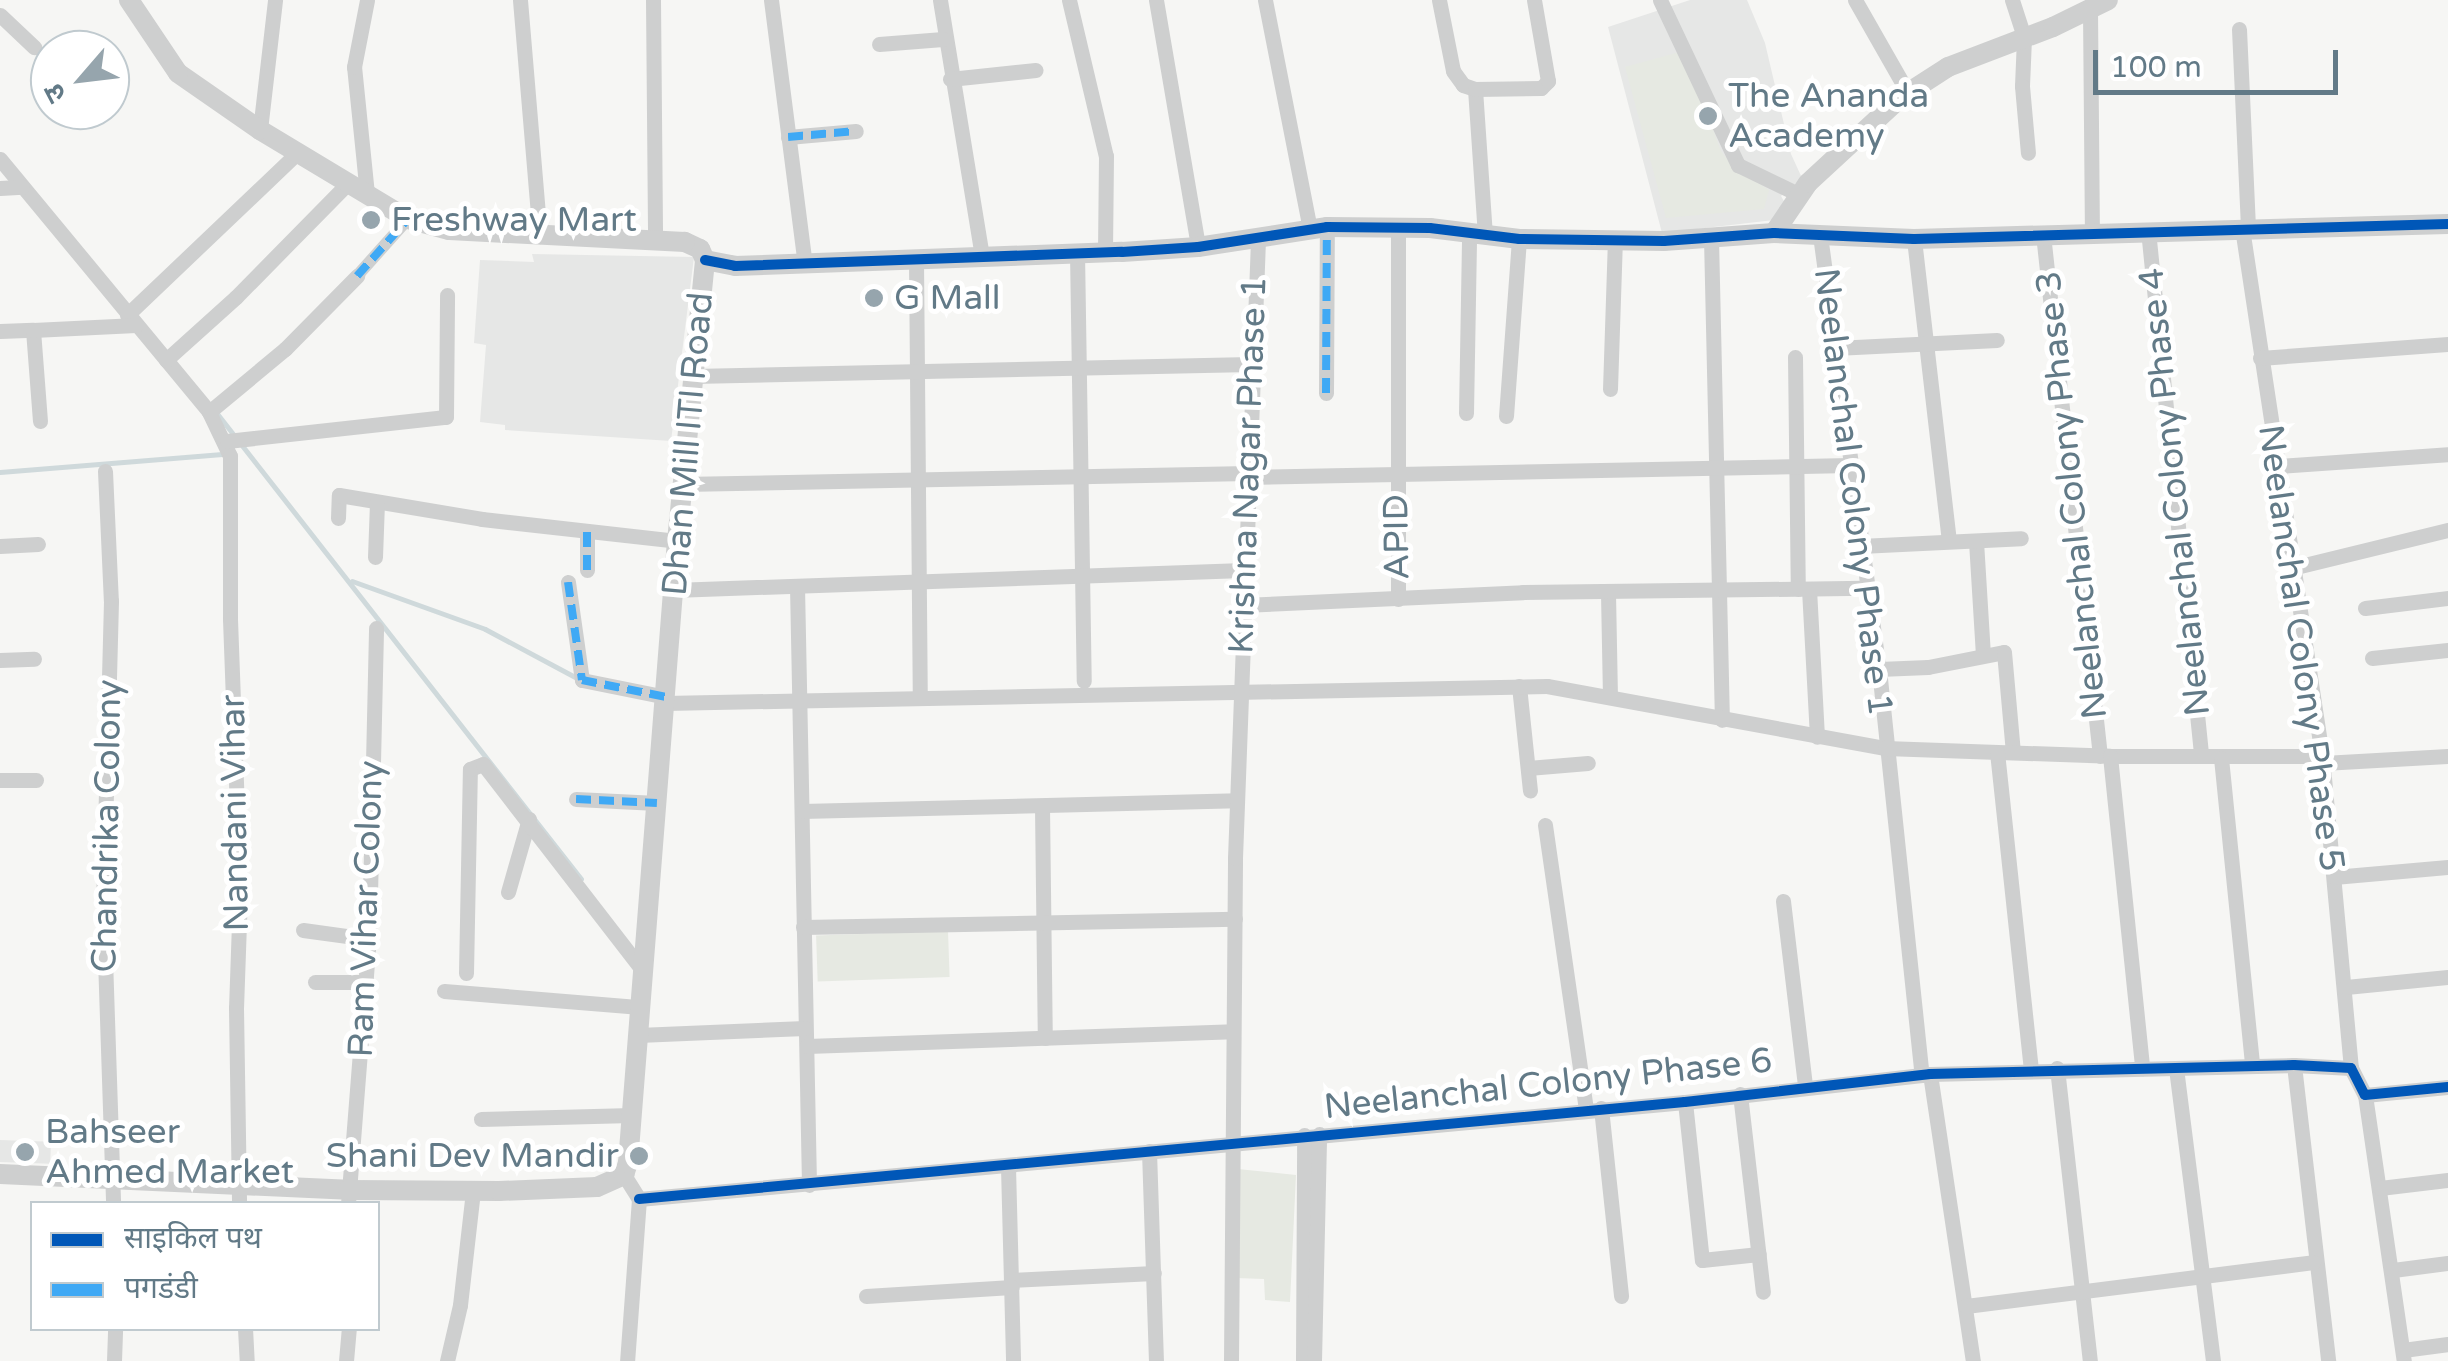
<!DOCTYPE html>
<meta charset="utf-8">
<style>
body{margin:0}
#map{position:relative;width:2448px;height:1361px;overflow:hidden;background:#f6f6f4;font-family:"Varela Round","Noto Sans Devanagari",sans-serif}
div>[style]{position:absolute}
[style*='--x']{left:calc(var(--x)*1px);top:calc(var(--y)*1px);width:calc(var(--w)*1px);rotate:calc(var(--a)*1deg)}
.built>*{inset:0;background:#e6e7e6;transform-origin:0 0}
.green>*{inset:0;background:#e6e9e2;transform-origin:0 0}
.stream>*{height:5px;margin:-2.5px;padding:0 2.5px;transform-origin:2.5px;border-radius:2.5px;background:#cfd9db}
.pedestrian>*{height:12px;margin:-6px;padding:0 6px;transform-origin:6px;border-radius:6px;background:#cecfcf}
.minor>*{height:15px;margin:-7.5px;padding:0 7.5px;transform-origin:7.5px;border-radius:7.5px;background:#cecfcf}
.tertiary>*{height:20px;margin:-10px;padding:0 10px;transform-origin:10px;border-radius:10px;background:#cecfcf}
.quiet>*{height:8px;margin-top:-4px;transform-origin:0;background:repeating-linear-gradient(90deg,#3fa9f5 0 15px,transparent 0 23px)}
.cycleway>*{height:10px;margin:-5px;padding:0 5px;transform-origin:5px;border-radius:5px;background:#0057b8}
.dots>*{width:28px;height:28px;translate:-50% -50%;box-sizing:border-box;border:5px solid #fff;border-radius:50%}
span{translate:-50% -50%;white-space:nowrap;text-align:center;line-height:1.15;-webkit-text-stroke:10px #fff;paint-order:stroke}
.poi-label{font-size:35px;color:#627a87}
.left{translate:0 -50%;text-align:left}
.right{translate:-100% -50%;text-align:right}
.street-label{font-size:35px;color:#627a87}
.legend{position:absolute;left:30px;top:1201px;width:350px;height:130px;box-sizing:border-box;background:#fff;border:2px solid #c0cacf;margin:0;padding:12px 18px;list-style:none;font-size:30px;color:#627a87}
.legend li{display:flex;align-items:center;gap:20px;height:50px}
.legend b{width:50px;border:2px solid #c0cacf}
.north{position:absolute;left:30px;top:30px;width:100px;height:100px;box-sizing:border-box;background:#fff;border:2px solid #c0cacf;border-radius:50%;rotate:242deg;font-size:28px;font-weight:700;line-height:40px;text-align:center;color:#627a87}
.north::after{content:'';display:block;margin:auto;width:35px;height:45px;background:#96a5ad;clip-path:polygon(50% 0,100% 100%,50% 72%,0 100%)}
.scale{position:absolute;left:2093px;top:50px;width:245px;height:45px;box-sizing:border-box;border:5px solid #627a87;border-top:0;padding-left:12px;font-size:30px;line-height:35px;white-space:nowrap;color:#627a87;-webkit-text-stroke:8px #fff;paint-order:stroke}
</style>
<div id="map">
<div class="built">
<div style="clip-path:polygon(1690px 0,1747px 0,1765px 43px,1791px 154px,1802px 178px,1781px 196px,1785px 203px,1774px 220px,1662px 233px,1608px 27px)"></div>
<div style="clip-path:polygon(532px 254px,694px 257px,671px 441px,505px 430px,505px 425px,480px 422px,486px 345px,474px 343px,480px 260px,534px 262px)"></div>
<div style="left:0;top:1140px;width:51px;height:22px;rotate:2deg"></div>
</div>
<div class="green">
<div style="clip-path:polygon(1683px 51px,1721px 151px,1734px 168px,1769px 190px,1764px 209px,1666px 218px,1625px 67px)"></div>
<div style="left:948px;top:931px;width:46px;height:132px;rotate:88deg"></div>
<div style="clip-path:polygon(1238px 1169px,1296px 1175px,1290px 1302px,1265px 1300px,1264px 1279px,1236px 1278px)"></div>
</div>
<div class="stream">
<div style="--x:215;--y:411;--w:594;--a:51.97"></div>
<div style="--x:0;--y:472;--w:223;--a:-4.6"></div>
<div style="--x:352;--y:581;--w:141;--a:19.8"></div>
<div style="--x:485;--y:629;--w:102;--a:28.1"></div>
</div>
<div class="pedestrian">
<div style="--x:357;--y:276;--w:76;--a:-48.2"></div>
</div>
<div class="minor">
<div style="--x:520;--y:0;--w:237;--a:85.2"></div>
<div style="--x:653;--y:0;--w:240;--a:89.5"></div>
<div style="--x:771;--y:0;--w:266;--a:82.7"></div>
<div style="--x:940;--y:0;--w:260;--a:80.7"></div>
<div style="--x:1069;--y:0;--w:160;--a:76.7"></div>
<div style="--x:1106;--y:156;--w:97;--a:90.6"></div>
<div style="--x:1156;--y:0;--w:251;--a:80.3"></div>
<div style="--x:1265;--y:0;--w:234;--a:78.9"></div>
<div style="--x:1439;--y:0;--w:72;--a:78.8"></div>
<div style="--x:1453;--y:71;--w:17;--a:54"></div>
<div style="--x:1463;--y:85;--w:13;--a:18"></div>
<div style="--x:1475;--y:89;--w:147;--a:86.1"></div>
<div style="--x:1660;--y:0;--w:183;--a:64.7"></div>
<div style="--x:1738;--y:165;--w:69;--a:25.8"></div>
<div style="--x:1855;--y:0;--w:107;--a:60.3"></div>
<div style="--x:2012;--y:0;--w:40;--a:72"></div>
<div style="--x:2024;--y:38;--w:48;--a:92.4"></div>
<div style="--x:2022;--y:86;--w:67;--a:84.9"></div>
<div style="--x:2090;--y:10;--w:222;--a:89.5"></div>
<div style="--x:0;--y:15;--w:47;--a:43.3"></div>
<div style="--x:2239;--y:29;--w:199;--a:87.4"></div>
<div style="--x:879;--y:44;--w:64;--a:-4.5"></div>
<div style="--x:950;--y:79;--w:86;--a:-6"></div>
<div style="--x:1475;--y:89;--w:66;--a:-0.9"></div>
<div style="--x:1541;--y:88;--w:10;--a:-45"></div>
<div style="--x:1548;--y:81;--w:82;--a:-99.8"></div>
<div style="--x:260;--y:130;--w:131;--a:-83.4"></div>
<div style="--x:788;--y:137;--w:68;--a:-5"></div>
<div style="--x:0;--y:159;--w:328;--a:50.4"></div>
<div style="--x:209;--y:412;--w:49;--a:64.5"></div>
<div style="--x:230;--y:456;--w:163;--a:90"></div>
<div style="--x:230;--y:619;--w:275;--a:87.9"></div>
<div style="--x:240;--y:894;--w:114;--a:92"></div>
<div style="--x:236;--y:1008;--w:196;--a:89.1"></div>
<div style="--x:0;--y:188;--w:22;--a:-3"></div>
<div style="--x:367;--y:194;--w:128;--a:-95.8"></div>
<div style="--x:354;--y:67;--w:68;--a:-79"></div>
<div style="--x:1398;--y:227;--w:372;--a:90"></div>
<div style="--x:2242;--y:228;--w:534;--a:81.38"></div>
<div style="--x:2322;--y:756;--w:313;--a:84.7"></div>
<div style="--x:2148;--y:230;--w:527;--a:84.22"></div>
<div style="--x:2043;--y:234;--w:525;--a:83.77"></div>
<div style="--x:1820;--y:235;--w:438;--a:82.3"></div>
<div style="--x:1879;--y:669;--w:408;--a:84"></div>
<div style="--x:1711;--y:238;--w:482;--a:88.7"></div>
<div style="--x:1914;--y:239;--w:304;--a:83.4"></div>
<div style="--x:1077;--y:252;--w:429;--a:89.1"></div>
<div style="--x:916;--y:260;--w:435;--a:89.5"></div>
<div style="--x:127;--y:315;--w:235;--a:-43.6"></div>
<div style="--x:0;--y:331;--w:33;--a:-2"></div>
<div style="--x:1835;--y:348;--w:162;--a:-2.8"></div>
<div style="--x:1795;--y:357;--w:232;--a:89.3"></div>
<div style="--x:2260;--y:358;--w:189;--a:-4.3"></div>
<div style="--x:166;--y:360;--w:94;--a:-42"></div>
<div style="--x:236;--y:297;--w:161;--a:-45.5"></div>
<div style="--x:693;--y:376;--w:558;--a:-1.23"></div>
<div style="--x:1610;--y:389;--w:149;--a:-88.1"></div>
<div style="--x:1326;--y:393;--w:166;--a:-89.7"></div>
<div style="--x:209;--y:412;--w:99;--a:-39.7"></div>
<div style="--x:285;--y:349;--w:103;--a:-45.4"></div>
<div style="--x:1466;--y:413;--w:179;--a:-89"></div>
<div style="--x:1506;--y:416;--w:177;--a:-85.8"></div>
<div style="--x:40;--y:421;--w:91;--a:-94.4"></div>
<div style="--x:33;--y:330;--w:103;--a:-2.8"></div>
<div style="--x:227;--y:441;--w:220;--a:-6.3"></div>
<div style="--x:446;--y:417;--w:122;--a:-89.5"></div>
<div style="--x:2278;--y:466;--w:170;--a:-4"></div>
<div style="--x:105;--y:471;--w:130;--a:87.4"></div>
<div style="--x:111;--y:601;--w:297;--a:91.5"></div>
<div style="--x:103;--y:898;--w:306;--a:88.1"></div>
<div style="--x:1249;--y:477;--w:601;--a:-1.14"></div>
<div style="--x:682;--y:484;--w:567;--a:-1.11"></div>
<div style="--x:338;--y:518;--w:23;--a:-88"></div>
<div style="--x:339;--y:495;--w:145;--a:9.5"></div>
<div style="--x:482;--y:519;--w:196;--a:6.4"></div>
<div style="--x:1976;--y:541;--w:114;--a:86.5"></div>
<div style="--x:0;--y:546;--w:38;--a:-3"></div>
<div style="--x:1860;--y:546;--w:161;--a:-2.8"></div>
<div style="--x:375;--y:557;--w:55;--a:-87.9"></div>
<div style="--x:2292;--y:568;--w:161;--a:-13.7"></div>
<div style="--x:587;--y:570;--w:39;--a:-90"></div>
<div style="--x:568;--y:582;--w:99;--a:81.9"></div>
<div style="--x:582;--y:680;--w:86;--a:11.4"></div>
<div style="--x:797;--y:586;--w:599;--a:88.85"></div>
<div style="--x:1809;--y:589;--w:148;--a:86.9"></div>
<div style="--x:673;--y:590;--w:571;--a:-2.01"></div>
<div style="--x:1608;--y:593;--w:104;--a:88.9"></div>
<div style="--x:1242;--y:605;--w:281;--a:-2.6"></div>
<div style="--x:1523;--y:592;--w:343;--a:-0.7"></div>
<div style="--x:2365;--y:608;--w:84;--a:-6.9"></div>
<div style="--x:2372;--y:658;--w:76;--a:-6"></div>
<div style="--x:0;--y:660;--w:34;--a:-2"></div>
<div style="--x:1879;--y:669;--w:49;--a:-2.3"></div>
<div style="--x:1928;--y:667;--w:77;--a:-11.2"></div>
<div style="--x:2004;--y:652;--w:100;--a:84.9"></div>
<div style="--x:1519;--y:686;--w:105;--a:84"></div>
<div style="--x:665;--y:703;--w:882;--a:-1.1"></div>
<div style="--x:1547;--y:686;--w:344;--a:10.4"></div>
<div style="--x:1885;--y:748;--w:225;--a:2"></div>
<div style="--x:2110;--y:756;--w:212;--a:0"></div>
<div style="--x:1997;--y:752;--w:319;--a:83.9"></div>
<div style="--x:2110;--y:756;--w:314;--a:84.1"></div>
<div style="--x:2221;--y:758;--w:309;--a:84.2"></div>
<div style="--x:2323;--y:763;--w:125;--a:-3.2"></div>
<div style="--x:1528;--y:768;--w:60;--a:-4.8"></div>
<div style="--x:0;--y:780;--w:36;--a:0"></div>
<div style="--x:576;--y:799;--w:81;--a:2.8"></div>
<div style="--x:1042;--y:807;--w:231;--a:89.3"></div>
<div style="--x:802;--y:811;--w:435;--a:-1.4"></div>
<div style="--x:1545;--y:825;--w:288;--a:81.8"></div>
<div style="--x:2334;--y:877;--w:114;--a:-5"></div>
<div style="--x:508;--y:892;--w:76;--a:-74"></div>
<div style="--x:1783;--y:901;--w:186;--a:83.2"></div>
<div style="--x:803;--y:927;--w:432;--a:-1.1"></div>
<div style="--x:303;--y:930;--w:67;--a:7.8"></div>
<div style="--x:466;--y:973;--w:204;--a:-88.9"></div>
<div style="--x:470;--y:769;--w:14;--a:-21"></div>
<div style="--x:483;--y:764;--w:260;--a:52.3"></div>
<div style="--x:315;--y:982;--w:52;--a:0"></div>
<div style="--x:2346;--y:987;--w:102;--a:-5.6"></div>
<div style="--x:444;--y:991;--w:197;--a:4.7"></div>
<div style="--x:638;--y:1035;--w:167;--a:-2.4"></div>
<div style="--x:807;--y:1046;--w:426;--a:-2"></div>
<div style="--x:2294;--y:1065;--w:298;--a:83.4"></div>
<div style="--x:2057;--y:1068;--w:295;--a:83.6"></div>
<div style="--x:2176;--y:1068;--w:295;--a:82.8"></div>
<div style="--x:1930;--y:1074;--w:290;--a:81.5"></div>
<div style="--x:1740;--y:1094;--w:199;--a:83.4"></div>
<div style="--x:2365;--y:1095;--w:269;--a:81.7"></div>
<div style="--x:1685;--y:1102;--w:159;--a:83.9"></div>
<div style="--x:1702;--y:1260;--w:57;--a:-6"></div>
<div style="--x:1601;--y:1108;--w:189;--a:83.9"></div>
<div style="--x:481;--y:1119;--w:151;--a:-1.5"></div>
<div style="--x:1149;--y:1151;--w:210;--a:88.1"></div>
<div style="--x:1008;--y:1167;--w:194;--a:88.5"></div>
<div style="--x:624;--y:1175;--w:28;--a:58"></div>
<div style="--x:639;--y:1199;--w:162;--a:94.2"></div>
<div style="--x:2380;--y:1188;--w:68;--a:-6.7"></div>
<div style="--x:639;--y:1199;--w:1050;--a:-5.3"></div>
<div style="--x:1685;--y:1102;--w:247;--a:-6.5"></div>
<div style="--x:1930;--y:1074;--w:364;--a:-1.4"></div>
<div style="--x:2294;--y:1065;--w:57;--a:3"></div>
<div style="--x:2351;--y:1068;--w:30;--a:63"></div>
<div style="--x:2365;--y:1095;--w:83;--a:-5.5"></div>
<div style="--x:348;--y:1204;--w:266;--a:-85.5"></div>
<div style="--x:369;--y:939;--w:311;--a:-88.7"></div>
<div style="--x:2393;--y:1270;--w:55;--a:-7.3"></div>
<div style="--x:1011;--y:1280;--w:143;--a:-2.8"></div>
<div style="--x:866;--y:1296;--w:146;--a:-3.5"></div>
<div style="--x:1966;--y:1306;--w:350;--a:-7.2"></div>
<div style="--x:245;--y:1328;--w:33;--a:87"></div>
<div style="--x:2403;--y:1350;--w:45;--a:-7.6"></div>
<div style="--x:114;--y:1361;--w:33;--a:-88"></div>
<div style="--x:346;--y:1361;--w:33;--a:-85"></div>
<div style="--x:447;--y:1361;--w:57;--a:-76.9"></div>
<div style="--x:460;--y:1305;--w:115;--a:-83.5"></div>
<div style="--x:1231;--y:1361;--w:503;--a:-89.54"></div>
<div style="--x:1235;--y:858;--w:618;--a:-87.87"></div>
<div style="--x:1303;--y:1361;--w:226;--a:-89.7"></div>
<div style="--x:1314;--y:1361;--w:227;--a:-88.7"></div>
</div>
<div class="tertiary">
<div style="--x:1774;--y:233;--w:60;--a:-55.8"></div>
<div style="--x:1808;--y:183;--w:125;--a:-42.7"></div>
<div style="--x:1900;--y:98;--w:57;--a:-32.9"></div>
<div style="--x:1948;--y:67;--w:112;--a:-20.9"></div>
<div style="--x:2053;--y:27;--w:61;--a:-26.1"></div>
<div style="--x:705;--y:260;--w:31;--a:11"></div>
<div style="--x:735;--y:266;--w:387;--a:-2.1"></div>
<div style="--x:1122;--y:252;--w:76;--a:-3.8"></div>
<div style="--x:1198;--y:247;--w:131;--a:-8.8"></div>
<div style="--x:1327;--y:227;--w:103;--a:0.6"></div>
<div style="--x:1430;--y:228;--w:90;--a:7"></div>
<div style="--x:1519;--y:239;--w:145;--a:0.8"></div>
<div style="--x:1664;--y:241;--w:110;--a:-4.2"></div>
<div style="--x:1774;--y:233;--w:140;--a:2.5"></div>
<div style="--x:1914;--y:239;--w:534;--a:-1.61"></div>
<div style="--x:0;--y:1174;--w:348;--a:2.6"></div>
<div style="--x:348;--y:1190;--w:151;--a:0.4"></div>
<div style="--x:499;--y:1191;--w:98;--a:-2.3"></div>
<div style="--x:597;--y:1187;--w:30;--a:-24"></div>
<div style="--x:624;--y:1175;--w:13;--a:-72"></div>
<div style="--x:628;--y:1163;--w:624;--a:-85.5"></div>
<div style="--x:677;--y:541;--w:282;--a:-84.3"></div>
<div style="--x:705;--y:260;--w:12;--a:-114"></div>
<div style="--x:700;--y:249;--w:17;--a:-155"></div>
<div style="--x:685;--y:242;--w:236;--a:-177.1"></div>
<div style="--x:449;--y:230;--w:42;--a:-165"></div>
<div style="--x:408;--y:219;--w:173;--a:-149"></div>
<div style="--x:260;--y:130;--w:100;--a:-145.2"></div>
<div style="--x:178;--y:73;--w:88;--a:-123.9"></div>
</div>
<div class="quiet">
<div style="--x:788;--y:137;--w:68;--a:-5"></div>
<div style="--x:357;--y:276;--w:76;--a:-48.2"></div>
<div style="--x:1326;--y:393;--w:166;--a:-89.7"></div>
<div style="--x:587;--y:570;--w:39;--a:-90"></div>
<div style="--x:568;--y:582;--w:99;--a:81.9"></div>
<div style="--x:582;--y:680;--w:86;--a:11.4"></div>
<div style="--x:576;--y:799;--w:81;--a:2.8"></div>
</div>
<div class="cycleway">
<div style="--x:705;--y:260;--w:31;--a:11"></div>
<div style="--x:735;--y:266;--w:387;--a:-2.1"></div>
<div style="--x:1122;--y:252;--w:76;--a:-3.8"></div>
<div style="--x:1198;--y:247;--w:131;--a:-8.8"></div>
<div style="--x:1327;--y:227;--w:103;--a:0.6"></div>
<div style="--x:1430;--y:228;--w:90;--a:7"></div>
<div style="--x:1519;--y:239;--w:145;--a:0.8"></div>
<div style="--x:1664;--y:241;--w:110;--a:-4.2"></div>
<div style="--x:1774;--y:233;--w:140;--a:2.5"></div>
<div style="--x:1914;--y:239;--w:534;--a:-1.61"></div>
<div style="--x:639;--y:1199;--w:1050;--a:-5.3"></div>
<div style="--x:1685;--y:1102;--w:247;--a:-6.5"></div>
<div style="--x:1930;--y:1074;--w:364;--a:-1.4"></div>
<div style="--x:2294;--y:1065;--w:57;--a:3"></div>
<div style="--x:2351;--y:1068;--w:30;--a:63"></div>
<div style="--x:2365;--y:1095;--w:83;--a:-5.5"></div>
</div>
<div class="dots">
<div style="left:1708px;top:116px;background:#96a5ad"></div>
<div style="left:371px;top:220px;background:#96a5ad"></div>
<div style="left:874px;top:298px;background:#96a5ad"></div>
<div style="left:25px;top:1152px;background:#96a5ad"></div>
<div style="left:639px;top:1156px;background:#96a5ad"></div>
</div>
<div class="poi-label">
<span class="left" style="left:1728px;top:116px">The Ananda<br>Academy</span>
<span class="left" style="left:391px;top:220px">Freshway Mart</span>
<span class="left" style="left:894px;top:298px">G Mall</span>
<span class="left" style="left:45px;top:1152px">Bahseer<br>Ahmed Market</span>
<span class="right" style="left:619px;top:1156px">Shani Dev Mandir</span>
</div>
<div class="street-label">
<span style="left:688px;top:444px;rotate:-85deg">Dhan Mill ITI Road</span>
<span style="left:1248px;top:465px;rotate:-88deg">Krishna Nagar Phase 1</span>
<span style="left:1853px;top:492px;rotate:83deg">Neelanchal Colony Phase 1</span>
<span style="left:2175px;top:492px;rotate:-96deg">Neelanchal Colony Phase 4</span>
<span style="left:2072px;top:495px;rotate:-96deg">Neelanchal Colony Phase 3</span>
<span style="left:1397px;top:537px;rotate:-91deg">APID</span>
<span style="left:2301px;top:648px;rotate:82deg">Neelanchal Colony Phase 5</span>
<span style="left:235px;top:813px;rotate:-91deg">Nandani Vihar</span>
<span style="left:107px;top:826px;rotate:-89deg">Chandrika Colony</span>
<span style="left:366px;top:909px;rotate:-88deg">Ram Vihar Colony</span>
<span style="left:1548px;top:1084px;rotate:-6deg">Neelanchal Colony Phase 6</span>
</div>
<ul class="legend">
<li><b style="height:12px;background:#0057b8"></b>साइकिल पथ</li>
<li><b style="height:12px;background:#3fa9f5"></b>पगडंडी</li>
</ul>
<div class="north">उ</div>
<div class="scale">100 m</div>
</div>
